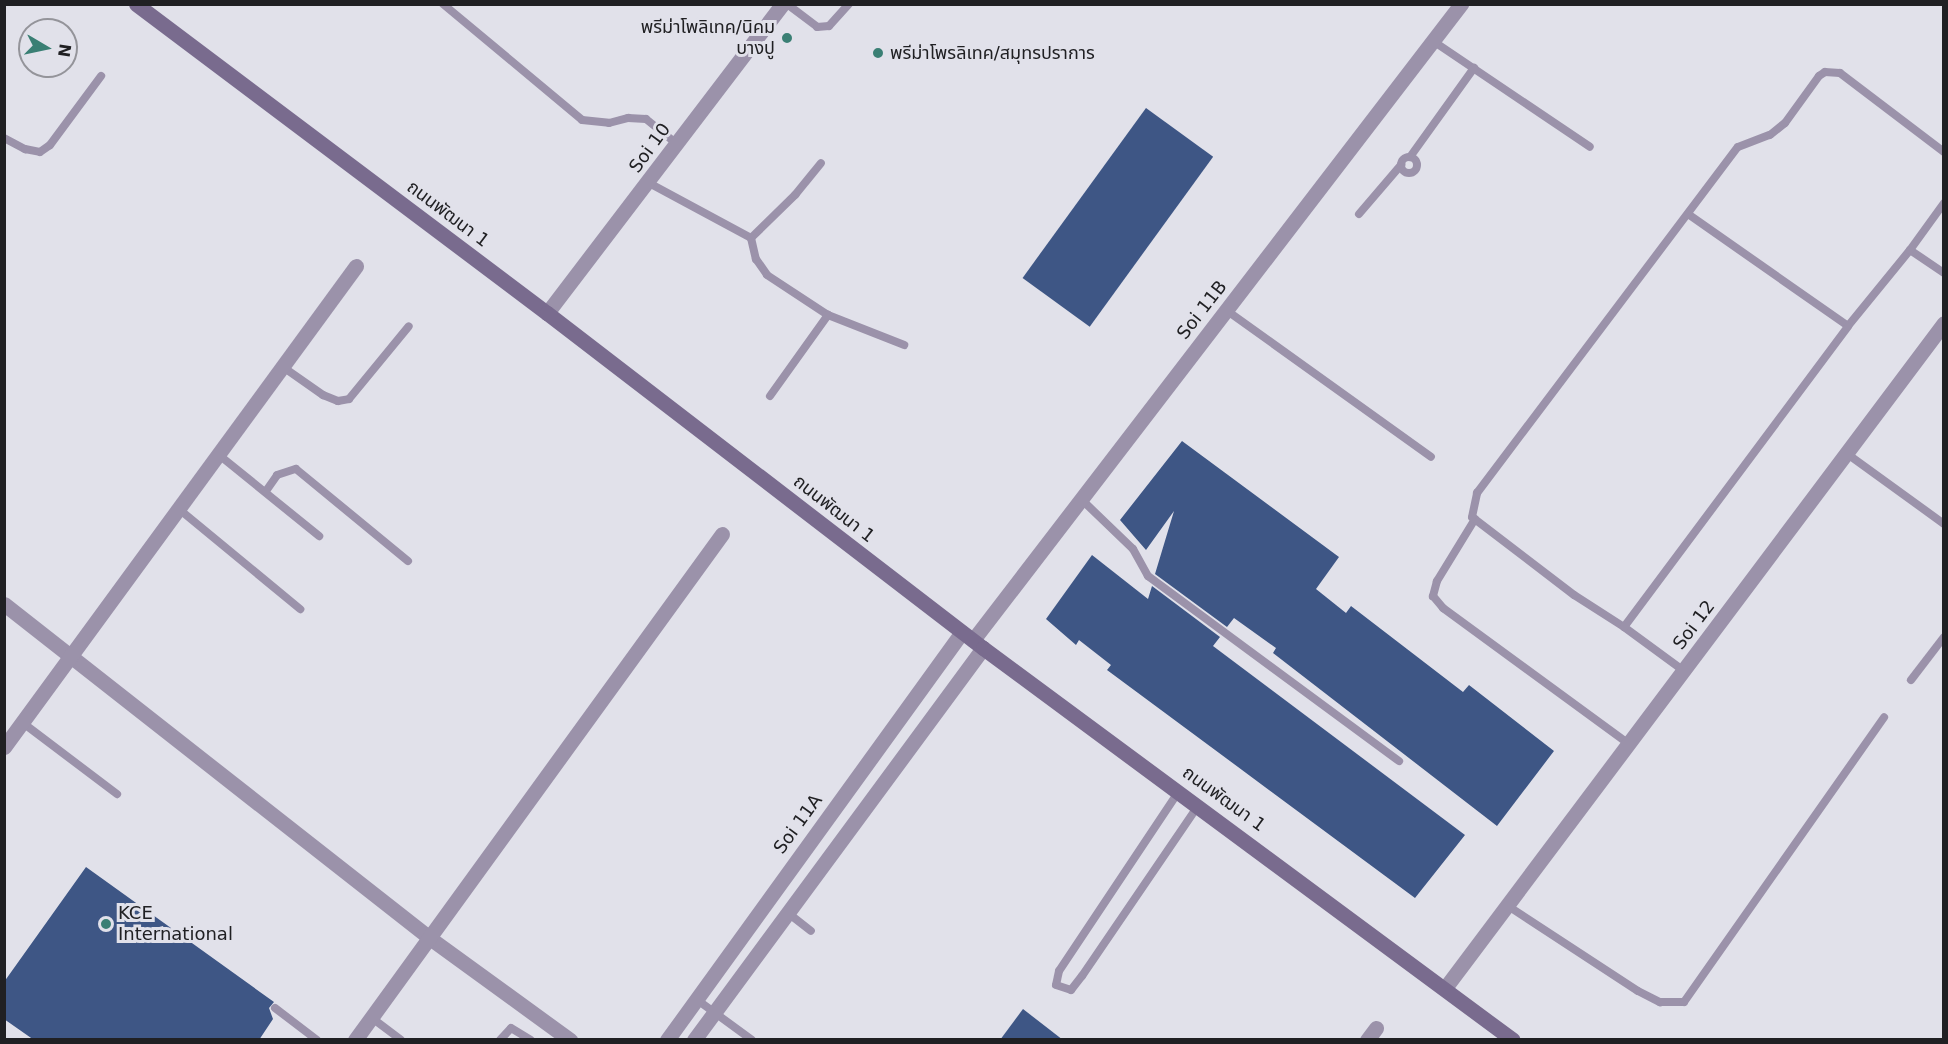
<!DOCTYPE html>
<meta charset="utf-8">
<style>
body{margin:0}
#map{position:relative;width:1948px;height:1044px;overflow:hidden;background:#e1e1ea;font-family:"DejaVu Sans","Noto Sans Thai",sans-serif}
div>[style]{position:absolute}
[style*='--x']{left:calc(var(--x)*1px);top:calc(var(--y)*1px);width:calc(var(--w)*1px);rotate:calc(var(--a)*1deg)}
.building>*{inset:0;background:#3e5685;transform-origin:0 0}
.lane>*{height:8px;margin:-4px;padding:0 4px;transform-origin:4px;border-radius:4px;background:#9b92aa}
.lane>.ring{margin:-4px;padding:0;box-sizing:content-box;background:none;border:8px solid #9b92aa;border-radius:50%}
.street>*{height:15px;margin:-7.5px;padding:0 7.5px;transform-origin:7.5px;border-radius:7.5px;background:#9b92aa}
.secondary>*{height:15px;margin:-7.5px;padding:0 7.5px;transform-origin:7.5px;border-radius:7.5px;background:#796b8e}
.dots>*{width:16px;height:16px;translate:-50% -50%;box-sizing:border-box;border:3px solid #e1e1ea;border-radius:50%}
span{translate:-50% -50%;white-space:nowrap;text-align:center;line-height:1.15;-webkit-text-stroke:6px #e1e1ea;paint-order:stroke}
.poi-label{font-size:18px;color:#202023}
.right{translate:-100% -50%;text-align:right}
.left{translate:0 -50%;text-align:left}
.street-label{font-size:18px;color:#202023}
.frame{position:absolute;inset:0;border:6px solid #202023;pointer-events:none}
.north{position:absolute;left:18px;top:18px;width:60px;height:60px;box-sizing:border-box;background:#e1e1ea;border:2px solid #94949a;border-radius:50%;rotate:99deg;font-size:16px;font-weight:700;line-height:24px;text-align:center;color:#202023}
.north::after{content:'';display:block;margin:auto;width:21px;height:27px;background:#3a7f74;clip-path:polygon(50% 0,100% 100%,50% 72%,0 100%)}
</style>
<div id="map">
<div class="building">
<div style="left:1146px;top:108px;width:83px;height:210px;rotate:36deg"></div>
<div style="clip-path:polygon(1182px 441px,1339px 557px,1316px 589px,1346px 613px,1351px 606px,1463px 692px,1469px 685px,1554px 751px,1497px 826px,1273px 653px,1276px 648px,1234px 618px,1227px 627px,1155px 574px,1174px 511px,1146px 550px,1120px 520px)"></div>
<div style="clip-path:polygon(1092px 555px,1148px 599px,1152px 586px,1220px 637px,1213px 646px,1465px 835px,1415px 898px,1107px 670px,1111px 665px,1079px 640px,1076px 645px,1046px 619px)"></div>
<div style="clip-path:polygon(86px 867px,274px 1002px,269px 1008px,273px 1019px,259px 1040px,34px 1040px,4px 1019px,4px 982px)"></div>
<div style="clip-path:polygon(1023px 1009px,1063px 1040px,1000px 1040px)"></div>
</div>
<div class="lane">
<div style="--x:443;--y:4;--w:181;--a:39.8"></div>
<div style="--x:582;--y:120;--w:27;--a:6"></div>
<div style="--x:609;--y:123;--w:20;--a:-15"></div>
<div style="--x:628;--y:118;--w:18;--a:3"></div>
<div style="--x:646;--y:119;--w:40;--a:39"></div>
<div style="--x:787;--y:4;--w:38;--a:37"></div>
<div style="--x:817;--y:27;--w:12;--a:-5"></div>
<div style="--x:829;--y:26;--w:30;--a:-48"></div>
<div style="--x:1433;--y:41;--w:189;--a:34"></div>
<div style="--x:4;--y:138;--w:24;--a:28"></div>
<div style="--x:25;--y:149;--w:15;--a:11"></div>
<div style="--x:40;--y:152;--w:12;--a:-35"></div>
<div style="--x:50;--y:145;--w:86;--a:-53.5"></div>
<div style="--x:1410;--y:157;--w:110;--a:-54.3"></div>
<div class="ring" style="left:1401px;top:157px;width:8px;height:8px"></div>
<div style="--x:649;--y:183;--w:116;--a:28.3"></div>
<div style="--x:751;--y:238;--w:62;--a:-44.3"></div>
<div style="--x:795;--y:195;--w:41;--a:-50.9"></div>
<div style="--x:1359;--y:214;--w:65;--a:-49.4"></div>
<div style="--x:1688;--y:214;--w:195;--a:35"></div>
<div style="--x:1848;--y:326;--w:98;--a:-50.8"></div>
<div style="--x:1910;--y:250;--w:41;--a:34.1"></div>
<div style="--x:751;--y:238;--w:22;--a:77"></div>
<div style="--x:756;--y:259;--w:19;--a:55"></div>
<div style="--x:767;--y:275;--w:73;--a:33.3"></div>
<div style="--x:828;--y:315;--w:82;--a:21.5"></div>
<div style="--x:1910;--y:250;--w:58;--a:-54.1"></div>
<div style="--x:1226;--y:310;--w:252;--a:35.6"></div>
<div style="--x:283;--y:367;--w:49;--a:35"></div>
<div style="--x:323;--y:395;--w:16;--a:22"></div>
<div style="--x:338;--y:401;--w:11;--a:-10"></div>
<div style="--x:349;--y:399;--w:94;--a:-50.6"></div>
<div style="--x:770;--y:396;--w:100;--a:-54.4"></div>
<div style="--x:1846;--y:453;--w:121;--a:35.9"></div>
<div style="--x:219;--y:455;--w:129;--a:39"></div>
<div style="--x:266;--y:491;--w:19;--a:-55"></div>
<div style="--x:277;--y:475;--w:20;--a:-18"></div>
<div style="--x:296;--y:469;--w:145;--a:39.4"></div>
<div style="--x:1081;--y:499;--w:72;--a:43.9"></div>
<div style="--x:1133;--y:549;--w:31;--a:61"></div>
<div style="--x:1148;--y:576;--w:312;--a:36.4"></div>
<div style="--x:180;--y:510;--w:156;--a:39.5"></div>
<div style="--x:1475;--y:519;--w:73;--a:121.5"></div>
<div style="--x:1437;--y:581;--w:16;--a:105"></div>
<div style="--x:1433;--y:596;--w:16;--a:50"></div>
<div style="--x:1443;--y:608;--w:230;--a:36.2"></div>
<div style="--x:1624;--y:627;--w:59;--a:-147.4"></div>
<div style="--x:1574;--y:595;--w:128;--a:-142.6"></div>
<div style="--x:1472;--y:517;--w:25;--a:-78"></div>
<div style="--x:1477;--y:493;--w:433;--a:-53"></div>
<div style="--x:1738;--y:147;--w:34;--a:-21"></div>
<div style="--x:1770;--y:135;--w:19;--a:-39"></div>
<div style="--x:1785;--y:123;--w:58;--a:-54.1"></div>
<div style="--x:1819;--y:76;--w:7;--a:-34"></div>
<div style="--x:1825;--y:72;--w:15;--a:4"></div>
<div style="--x:1840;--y:73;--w:131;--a:37.2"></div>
<div style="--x:1684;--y:671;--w:74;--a:-143.7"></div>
<div style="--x:1624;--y:627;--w:375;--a:-53.3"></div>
<div style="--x:1911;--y:680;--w:54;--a:-52.5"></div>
<div style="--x:23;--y:723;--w:118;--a:37.1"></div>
<div style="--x:1179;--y:791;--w:216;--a:123.7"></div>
<div style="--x:1059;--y:971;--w:14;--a:102"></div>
<div style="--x:1056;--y:985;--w:16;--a:18"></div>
<div style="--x:1071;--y:990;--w:18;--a:-52"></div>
<div style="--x:1082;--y:976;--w:206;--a:-55.7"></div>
<div style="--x:1508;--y:906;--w:155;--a:33.2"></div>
<div style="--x:1638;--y:991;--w:25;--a:27"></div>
<div style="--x:1660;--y:1002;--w:24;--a:0"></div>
<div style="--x:1684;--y:1002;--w:348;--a:-54.9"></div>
<div style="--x:788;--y:913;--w:29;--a:38"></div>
<div style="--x:696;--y:999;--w:69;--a:36.2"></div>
<div style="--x:275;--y:1008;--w:53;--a:37.3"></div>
<div style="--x:372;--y:1018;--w:36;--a:37"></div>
<div style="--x:500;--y:1040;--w:16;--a:-47"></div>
<div style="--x:511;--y:1028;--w:23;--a:31"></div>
</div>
<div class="street">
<div style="--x:547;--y:313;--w:388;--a:-52.7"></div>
<div style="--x:4;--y:604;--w:543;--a:38.12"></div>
<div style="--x:431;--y:939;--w:172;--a:36"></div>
<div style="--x:973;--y:640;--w:802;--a:-52.5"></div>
<div style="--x:4;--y:747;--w:596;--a:-53.8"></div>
<div style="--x:1445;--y:988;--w:831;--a:-53.12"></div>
<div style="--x:355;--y:1040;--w:625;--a:-54.05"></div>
<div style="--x:667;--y:1040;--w:503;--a:-54.13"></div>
<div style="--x:694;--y:1040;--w:487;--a:-53.6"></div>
<div style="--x:1367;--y:1040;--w:15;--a:-53"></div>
</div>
<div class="secondary">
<div style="--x:136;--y:4;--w:514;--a:36.94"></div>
<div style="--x:547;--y:313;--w:550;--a:37.54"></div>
<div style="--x:983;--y:648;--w:659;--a:36.49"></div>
</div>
<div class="dots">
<div style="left:787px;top:38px;background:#3a7f74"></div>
<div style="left:878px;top:53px;background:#3a7f74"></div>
<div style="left:106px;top:924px;background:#3a7f74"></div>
</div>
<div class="poi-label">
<span class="right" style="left:775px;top:38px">พรีม่าโพลิเทค/นิคม<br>บางปู</span>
<span class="left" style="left:890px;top:53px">พรีม่าโพรลิเทค/สมุทรปราการ</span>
<span class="left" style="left:118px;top:924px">KCE<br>International</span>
</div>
<div class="street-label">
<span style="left:650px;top:148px;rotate:-54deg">Soi 10</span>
<span style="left:448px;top:214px;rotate:37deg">ถนนพัฒนา 1</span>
<span style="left:1202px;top:310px;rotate:-52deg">Soi 11B</span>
<span style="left:834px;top:509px;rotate:38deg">ถนนพัฒนา 1</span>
<span style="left:1694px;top:625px;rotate:-53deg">Soi 12</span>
<span style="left:1224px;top:799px;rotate:36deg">ถนนพัฒนา 1</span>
<span style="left:798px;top:824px;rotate:-54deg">Soi 11A</span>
</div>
<div class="frame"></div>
<div class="north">N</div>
</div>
